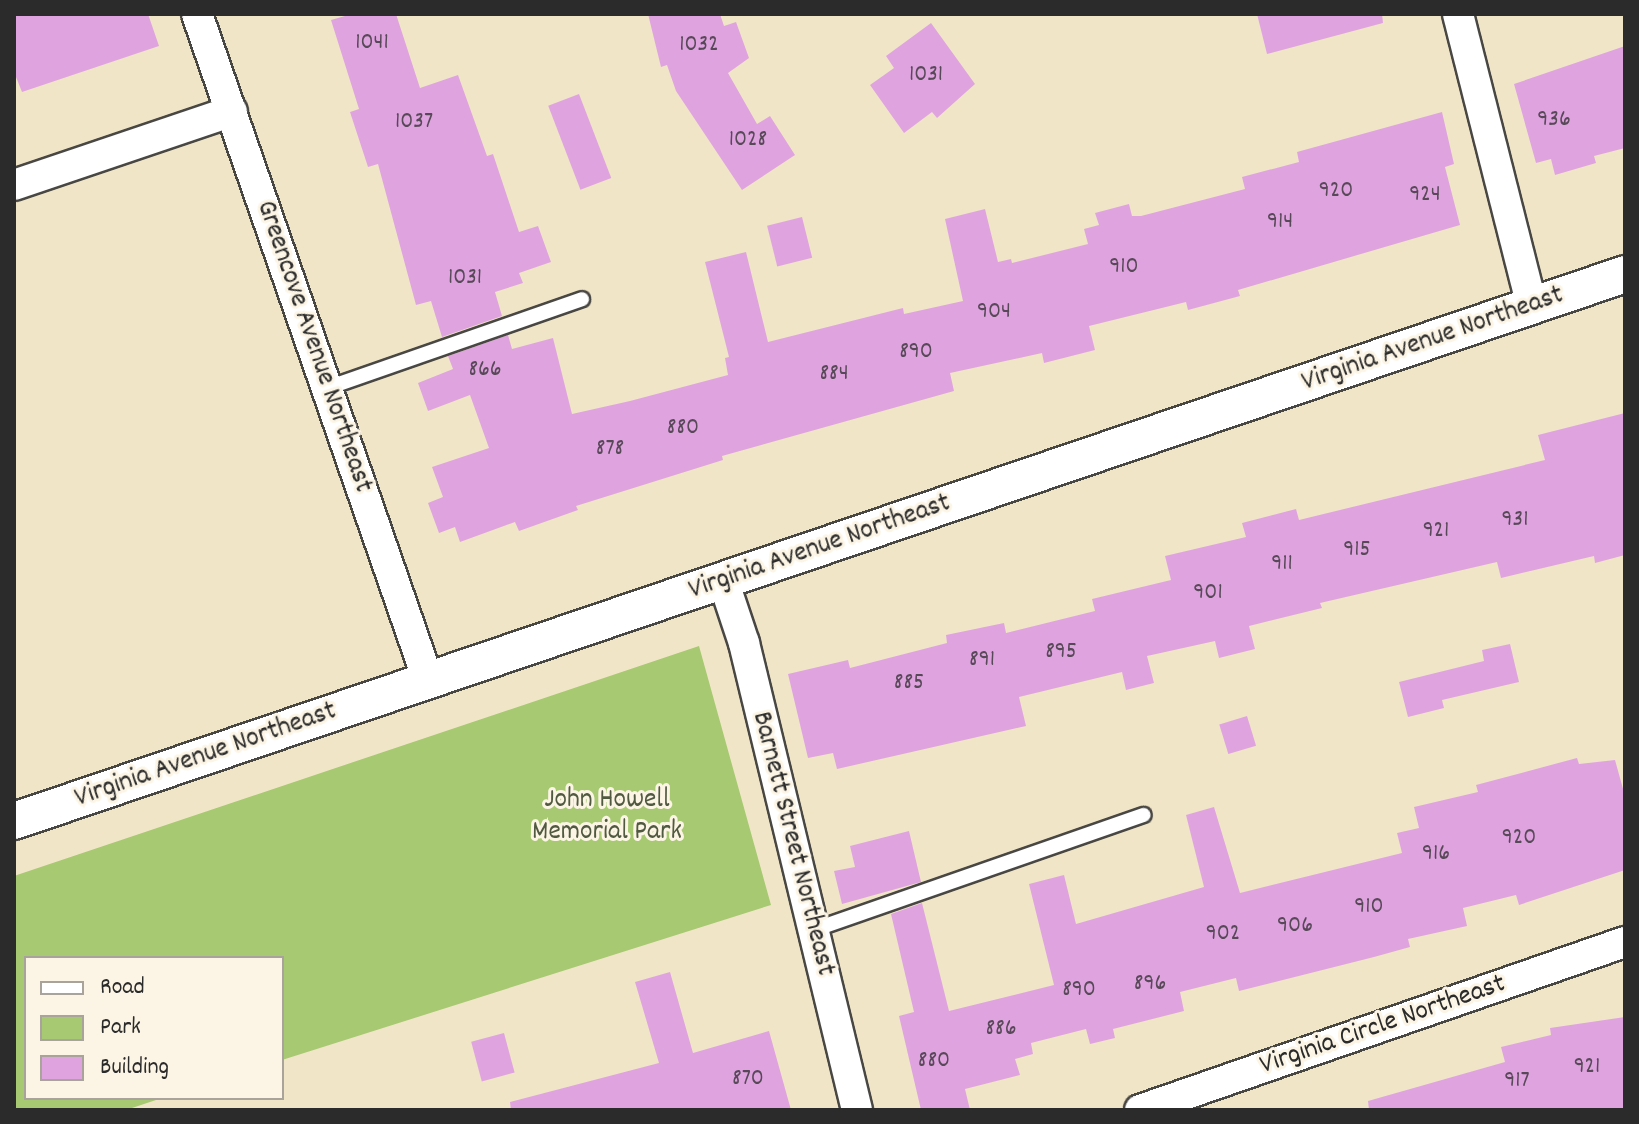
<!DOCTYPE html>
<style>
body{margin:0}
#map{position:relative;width:1639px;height:1124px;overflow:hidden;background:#f1e5c8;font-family:Dekko,sans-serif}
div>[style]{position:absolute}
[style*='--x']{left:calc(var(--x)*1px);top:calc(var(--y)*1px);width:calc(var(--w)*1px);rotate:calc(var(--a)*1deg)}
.green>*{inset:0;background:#a6c972}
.building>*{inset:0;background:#dfa4e0;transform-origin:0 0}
.roads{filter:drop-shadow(2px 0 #494743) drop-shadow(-2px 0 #494743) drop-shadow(0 2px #494743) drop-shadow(0 -2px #494743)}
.service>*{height:14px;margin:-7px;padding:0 7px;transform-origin:7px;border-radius:7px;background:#fff}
.minor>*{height:30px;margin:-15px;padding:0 15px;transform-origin:15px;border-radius:15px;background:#fff}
.tertiary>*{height:36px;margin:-18px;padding:0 18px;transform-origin:18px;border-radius:18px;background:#fff}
span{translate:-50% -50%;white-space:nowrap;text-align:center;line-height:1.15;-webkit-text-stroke:6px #fcf5e5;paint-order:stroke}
.number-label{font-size:24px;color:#584958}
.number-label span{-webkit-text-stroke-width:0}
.street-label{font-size:28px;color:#2b2b2b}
.park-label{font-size:28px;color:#505a40}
.frame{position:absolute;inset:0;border:16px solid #2b2b2b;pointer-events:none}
.legend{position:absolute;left:24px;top:956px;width:260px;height:144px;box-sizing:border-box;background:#fcf5e5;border:2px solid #a8a49b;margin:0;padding:10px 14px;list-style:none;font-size:24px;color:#2b2b2b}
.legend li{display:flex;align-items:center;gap:16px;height:40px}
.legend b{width:40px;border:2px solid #a8a49b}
</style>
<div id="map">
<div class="green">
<div style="clip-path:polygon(699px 646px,771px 905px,282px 1060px,282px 958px,26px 958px,26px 1098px,162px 1098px,126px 1110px,14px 1110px,14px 876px)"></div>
</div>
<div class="building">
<div style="clip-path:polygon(14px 14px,148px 14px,159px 46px,22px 92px,14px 72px)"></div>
<div style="clip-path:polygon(352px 14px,396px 14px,420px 88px,458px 75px,487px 156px,493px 154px,519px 232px,538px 226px,551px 262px,519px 273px,523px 283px,495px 292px,502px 316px,442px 337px,431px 301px,416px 305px,378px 164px,368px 167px,350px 112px,359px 109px,331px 20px)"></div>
<div style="clip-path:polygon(648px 14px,720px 14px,724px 26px,736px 22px,749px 58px,728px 73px,757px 124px,770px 116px,795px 155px,742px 190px,676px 91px,667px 65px,661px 67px)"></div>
<div style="clip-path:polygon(1257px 14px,1382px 14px,1383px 23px,1267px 54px)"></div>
<div style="clip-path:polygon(931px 23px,975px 84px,937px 118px,932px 112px,904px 133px,870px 85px,894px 68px,886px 56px)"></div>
<div style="clip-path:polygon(1625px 46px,1625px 148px,1594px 156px,1596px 163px,1555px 175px,1551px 159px,1536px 163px,1514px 84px)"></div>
<div style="left:579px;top:94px;width:90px;height:33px;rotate:69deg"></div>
<div style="clip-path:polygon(1442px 112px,1454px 164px,1445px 167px,1460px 225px,1238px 290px,1240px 296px,1188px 310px,1186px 302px,1089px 326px,1095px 350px,1044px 363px,1042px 353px,950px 373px,954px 391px,722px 456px,723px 460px,576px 506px,578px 510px,519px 531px,515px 522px,460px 542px,455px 527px,439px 533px,428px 503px,443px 497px,432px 467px,489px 448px,470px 395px,428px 411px,418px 383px,453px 369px,448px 356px,508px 335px,512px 349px,553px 338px,572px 414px,630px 401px,728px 375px,725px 358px,729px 357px,705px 262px,746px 252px,768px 342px,903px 308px,904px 314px,963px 301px,945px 219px,985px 209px,998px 262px,1011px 259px,1012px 263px,1088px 244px,1084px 229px,1099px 225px,1095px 213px,1129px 204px,1132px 216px,1141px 216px,1245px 189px,1242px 177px,1299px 162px,1297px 152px)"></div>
<div style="left:802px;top:217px;width:42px;height:36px;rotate:76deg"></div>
<div style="clip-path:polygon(1625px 413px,1625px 555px,1595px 563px,1594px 556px,1501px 578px,1497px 562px,1320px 603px,1322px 608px,1249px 626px,1255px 649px,1219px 658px,1215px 641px,1147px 656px,1154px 683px,1126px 690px,1122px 672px,1019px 697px,1026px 726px,837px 769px,833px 753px,808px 758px,788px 674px,848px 660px,850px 668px,947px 643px,946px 635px,1004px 623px,1006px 633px,1095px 611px,1092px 599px,1171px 580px,1165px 556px,1246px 537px,1242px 523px,1296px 509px,1299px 520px,1545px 460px,1538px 435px)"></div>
<div style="clip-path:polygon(1510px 644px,1519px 682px,1442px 700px,1444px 708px,1408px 717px,1399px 682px,1484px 661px,1482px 650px)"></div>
<div style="left:1247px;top:716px;width:31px;height:29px;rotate:73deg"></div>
<div style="clip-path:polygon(1577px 758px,1579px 764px,1615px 760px,1625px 796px,1625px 870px,1519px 905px,1516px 895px,1463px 908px,1467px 926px,1408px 939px,1410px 947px,1374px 957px,1239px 991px,1236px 978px,1180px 992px,1184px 1011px,1113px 1029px,1115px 1038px,1090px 1044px,1086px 1029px,1031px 1043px,1033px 1054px,1015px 1059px,1020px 1075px,965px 1089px,970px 1110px,921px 1110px,899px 1016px,914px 1012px,891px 914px,922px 903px,949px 1011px,1054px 985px,1029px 884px,1064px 875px,1076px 924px,1204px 887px,1186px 815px,1214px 807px,1240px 893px,1402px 853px,1397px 833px,1419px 828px,1414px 807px,1478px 792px,1476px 785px)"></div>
<div style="clip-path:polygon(909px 831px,921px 882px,842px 904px,834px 871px,855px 867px,850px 846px)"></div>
<div style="clip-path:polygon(670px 972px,693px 1053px,769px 1031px,791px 1110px,511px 1110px,510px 1102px,659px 1063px,635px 982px)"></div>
<div style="clip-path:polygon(1625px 1017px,1625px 1110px,1369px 1110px,1368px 1101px,1505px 1062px,1501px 1047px,1551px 1035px,1550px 1028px)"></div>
<div style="left:504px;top:1033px;width:41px;height:34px;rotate:75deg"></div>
</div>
<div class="roads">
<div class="service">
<div style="--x:327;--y:388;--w:270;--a:-19.2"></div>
<div style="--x:813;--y:930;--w:350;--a:-19.2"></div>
</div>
<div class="minor">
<div style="--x:197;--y:14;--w:705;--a:70.87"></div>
<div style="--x:1458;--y:14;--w:301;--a:75.8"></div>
<div style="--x:14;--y:185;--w:230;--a:-18.7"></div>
<div style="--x:723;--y:580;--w:66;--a:71.6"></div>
<div style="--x:744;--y:643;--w:480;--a:76.4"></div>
<div style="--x:1140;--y:1110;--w:513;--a:-19.11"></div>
</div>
<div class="tertiary">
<div style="--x:14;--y:821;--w:1701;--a:-18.75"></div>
</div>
</div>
<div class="number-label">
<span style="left:372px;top:44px">1041</span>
<span style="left:699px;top:46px">1032</span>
<span style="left:926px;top:76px">1031</span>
<span style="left:1554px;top:121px">936</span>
<span style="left:414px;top:123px">1037</span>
<span style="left:748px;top:141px">1028</span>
<span style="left:1336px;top:192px">920</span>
<span style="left:1425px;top:196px">924</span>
<span style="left:1280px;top:223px">914</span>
<span style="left:1124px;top:268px">910</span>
<span style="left:465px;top:279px">1031</span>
<span style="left:994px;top:313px">904</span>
<span style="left:916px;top:353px">890</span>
<span style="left:485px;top:371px">866</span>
<span style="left:834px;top:375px">884</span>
<span style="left:683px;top:429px">880</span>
<span style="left:610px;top:450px">878</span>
<span style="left:1515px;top:521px">931</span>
<span style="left:1436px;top:532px">921</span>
<span style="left:1357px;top:551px">915</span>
<span style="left:1282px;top:565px">911</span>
<span style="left:1208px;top:594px">901</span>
<span style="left:1061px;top:653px">895</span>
<span style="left:982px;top:661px">891</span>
<span style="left:909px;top:684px">885</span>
<span style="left:1519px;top:839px">920</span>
<span style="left:1436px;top:855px">916</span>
<span style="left:1369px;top:908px">910</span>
<span style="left:1295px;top:927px">906</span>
<span style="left:1223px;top:935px">902</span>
<span style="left:1150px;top:985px">896</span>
<span style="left:1079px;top:991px">890</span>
<span style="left:1001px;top:1030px">886</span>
<span style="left:934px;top:1062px">880</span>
<span style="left:1587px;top:1068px">921</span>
<span style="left:748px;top:1080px">870</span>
<span style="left:1517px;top:1082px">917</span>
</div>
<div class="street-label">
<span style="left:1433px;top:340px;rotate:-19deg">Virginia Avenue Northeast</span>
<span style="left:313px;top:347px;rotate:71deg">Greencove Avenue Northeast</span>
<span style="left:820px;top:548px;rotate:-19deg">Virginia Avenue Northeast</span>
<span style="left:206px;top:756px;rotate:-19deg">Virginia Avenue Northeast</span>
<span style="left:792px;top:844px;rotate:76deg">Barnett Street Northeast</span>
<span style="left:1383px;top:1026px;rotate:-19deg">Virginia Circle Northeast</span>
</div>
<div class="park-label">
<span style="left:607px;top:817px">John Howell<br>Memorial Park</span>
</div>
<div class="frame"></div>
<ul class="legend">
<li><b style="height:10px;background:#fff"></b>Road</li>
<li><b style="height:22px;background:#a6c972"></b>Park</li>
<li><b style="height:22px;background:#dfa4e0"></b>Building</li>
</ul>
</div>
